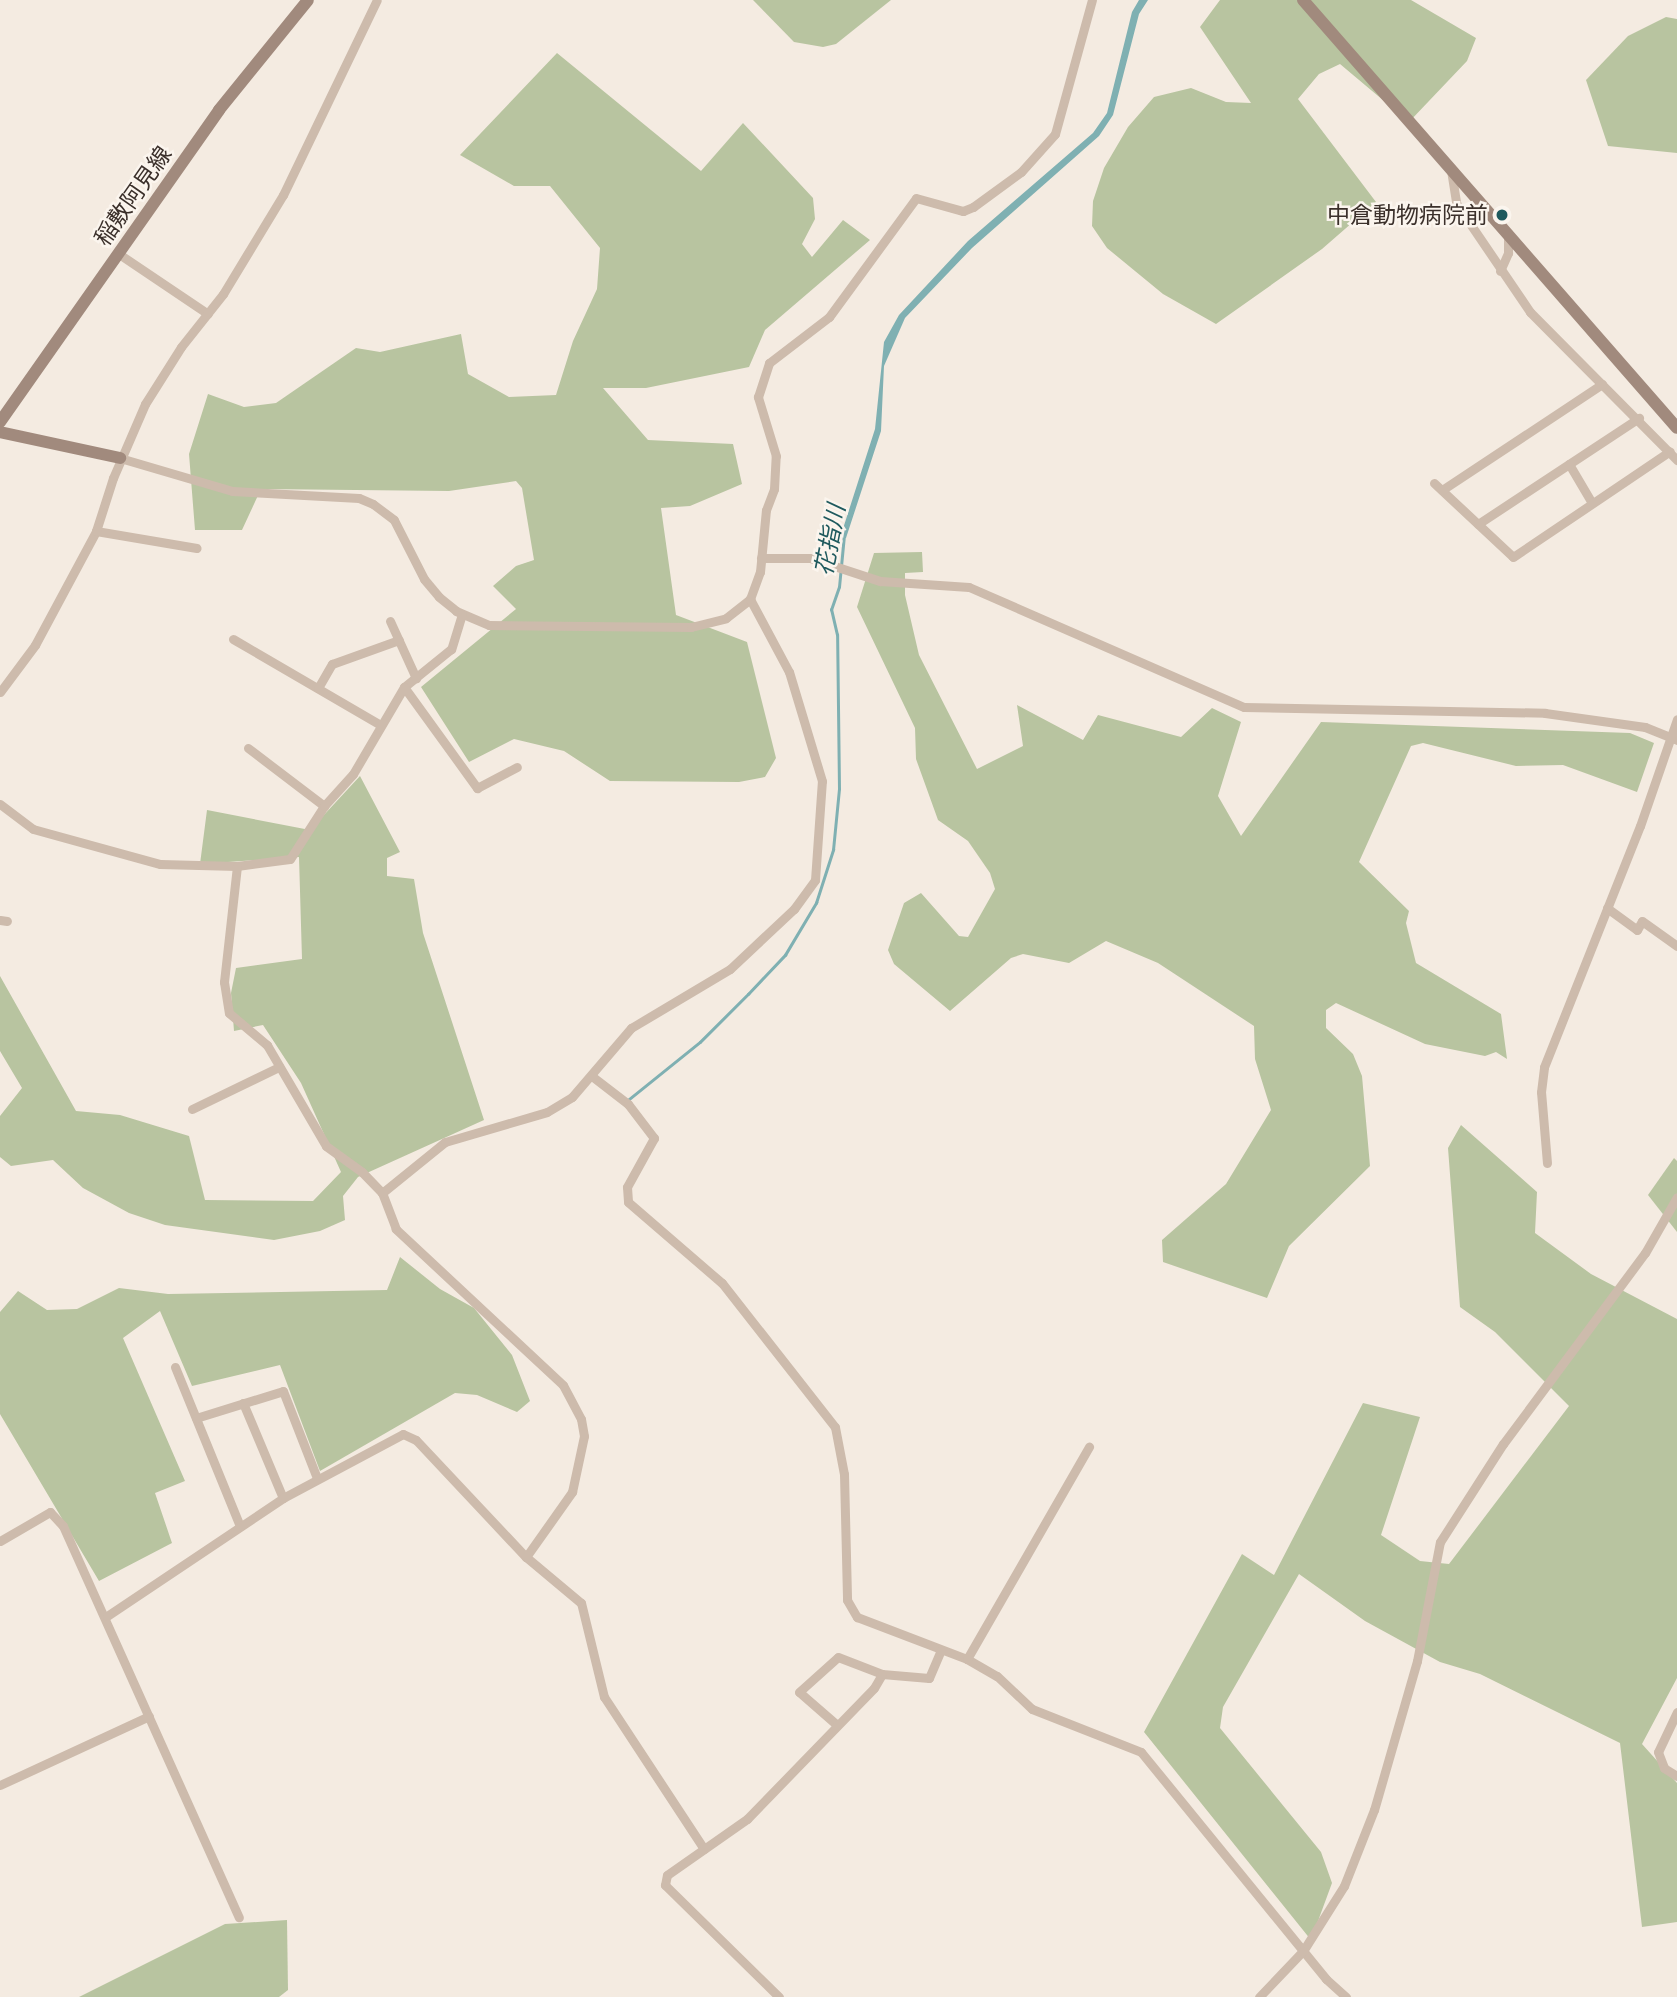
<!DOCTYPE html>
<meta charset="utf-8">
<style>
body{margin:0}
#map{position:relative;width:1677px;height:1997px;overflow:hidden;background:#f4ebe1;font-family:Arial,"Noto Sans JP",sans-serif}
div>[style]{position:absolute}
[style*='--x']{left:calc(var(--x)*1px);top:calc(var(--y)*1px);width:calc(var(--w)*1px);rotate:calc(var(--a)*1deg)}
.green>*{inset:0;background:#b8c4a0}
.water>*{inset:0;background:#7fb0b2}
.stream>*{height:2.5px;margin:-1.25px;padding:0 1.25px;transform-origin:1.25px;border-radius:1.25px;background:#7fb0b2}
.street>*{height:9px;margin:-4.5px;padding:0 4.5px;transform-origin:4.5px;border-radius:4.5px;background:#cdbbac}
.secondary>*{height:12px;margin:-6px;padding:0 6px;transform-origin:6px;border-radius:6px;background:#a18a7d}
.dots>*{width:19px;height:19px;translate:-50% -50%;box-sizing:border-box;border:4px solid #fbf5ee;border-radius:50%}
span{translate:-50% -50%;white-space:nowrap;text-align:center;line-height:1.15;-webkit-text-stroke:5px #fbf5ee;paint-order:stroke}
.street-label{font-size:23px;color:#3b302b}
.poi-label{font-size:23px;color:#3b302b}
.right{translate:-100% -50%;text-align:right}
.water-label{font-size:24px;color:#1f5a5e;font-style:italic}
</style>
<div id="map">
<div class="green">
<div style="clip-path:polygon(753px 0,891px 0,836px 44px,823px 47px,794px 42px)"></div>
<div style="clip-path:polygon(1220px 0,1411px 0,1476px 38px,1467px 61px,1409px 122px,1340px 64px,1319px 74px,1298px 99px,1376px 202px,1322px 249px,1216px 324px,1163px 294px,1107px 248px,1092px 226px,1093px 201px,1104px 168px,1128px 127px,1154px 97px,1191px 88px,1226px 102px,1251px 103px,1200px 27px)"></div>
<div style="clip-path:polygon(1666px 17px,1677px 19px,1677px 153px,1608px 146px,1586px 80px,1628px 36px)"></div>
<div style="clip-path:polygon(557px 53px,701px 171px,743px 123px,813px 198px,815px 219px,802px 244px,812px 257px,843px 220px,870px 240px,765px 330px,749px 367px,646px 388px,603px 388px,648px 440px,733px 444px,742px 484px,690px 506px,661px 508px,676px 615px,747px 642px,776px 758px,765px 777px,739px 782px,610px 781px,564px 751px,514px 739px,469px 762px,421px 687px,516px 609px,493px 586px,516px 566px,534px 560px,522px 488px,516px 481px,449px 491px,261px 489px,242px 530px,195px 530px,189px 454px,208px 394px,244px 407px,276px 403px,356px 348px,380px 352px,461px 334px,468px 374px,509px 397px,556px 395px,573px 341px,597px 289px,600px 248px,550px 186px,514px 186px,460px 155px)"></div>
<div style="clip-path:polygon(922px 552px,923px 572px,905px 573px,905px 595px,919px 655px,977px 769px,1023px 746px,1017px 705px,1083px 740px,1098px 715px,1181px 737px,1212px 708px,1241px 722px,1218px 796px,1241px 836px,1321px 722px,1630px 733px,1654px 743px,1637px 792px,1563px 765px,1516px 766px,1423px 743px,1411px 746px,1359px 862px,1409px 911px,1406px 923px,1416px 963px,1501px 1014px,1507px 1059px,1496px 1052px,1485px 1056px,1425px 1044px,1336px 1003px,1326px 1010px,1326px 1028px,1353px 1054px,1362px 1076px,1370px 1166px,1289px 1246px,1267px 1298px,1163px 1262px,1162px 1240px,1226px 1184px,1271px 1110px,1255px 1059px,1254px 1026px,1158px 963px,1106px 941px,1069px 963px,1023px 954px,1011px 958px,950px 1011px,894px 964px,888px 950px,904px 903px,921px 893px,959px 936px,968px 937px,995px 889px,990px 873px,968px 841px,938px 820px,916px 759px,915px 728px,857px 607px,874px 553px)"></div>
<div style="clip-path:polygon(360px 776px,400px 852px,387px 858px,387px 876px,414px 879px,423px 933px,484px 1120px,358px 1177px,343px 1196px,345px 1220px,320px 1231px,274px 1240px,165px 1225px,129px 1213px,83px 1188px,53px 1160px,11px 1166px,0 1157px,0 1116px,22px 1088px,0 1051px,0 976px,76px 1111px,120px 1115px,189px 1136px,205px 1200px,313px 1201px,341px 1172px,301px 1083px,263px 1025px,234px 1031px,231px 993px,236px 968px,302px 959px,299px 857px,200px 864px,207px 810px,310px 830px)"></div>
<div style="clip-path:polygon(1461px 1125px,1537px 1192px,1535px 1233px,1591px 1274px,1677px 1319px,1677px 1678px,1642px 1744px,1677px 1783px,1677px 1922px,1642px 1927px,1620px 1743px,1480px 1674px,1440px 1662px,1365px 1621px,1299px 1574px,1223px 1707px,1220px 1728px,1321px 1852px,1332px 1883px,1311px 1940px,1144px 1732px,1242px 1554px,1274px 1575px,1363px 1403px,1420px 1417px,1381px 1535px,1420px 1561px,1449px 1564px,1569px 1406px,1495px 1332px,1460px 1307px,1448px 1148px)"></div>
<div style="clip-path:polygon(1674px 1158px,1677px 1161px,1677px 1232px,1648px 1195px)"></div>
<div style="clip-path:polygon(400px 1257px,440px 1289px,474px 1308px,512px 1355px,530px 1401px,517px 1412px,477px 1395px,455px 1393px,320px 1471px,280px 1365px,192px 1386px,160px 1311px,123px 1338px,185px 1481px,155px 1493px,172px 1543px,99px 1581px,0 1414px,0 1312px,18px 1291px,47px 1310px,77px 1309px,119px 1288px,168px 1294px,387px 1290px)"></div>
<div style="clip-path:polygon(287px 1920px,288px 1990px,279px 1997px,79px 1997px,225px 1924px)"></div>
</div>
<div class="water">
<div style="clip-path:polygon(1139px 0,1148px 0,1139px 14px,1113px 115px,1099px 136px,972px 248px,905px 318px,884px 366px,881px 431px,846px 538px,840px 538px,875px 429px,884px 342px,899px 315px,968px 241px,1093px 133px,1107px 113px,1132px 12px)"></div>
</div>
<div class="stream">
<div style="--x:628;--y:1100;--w:92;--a:-38.9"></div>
<div style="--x:700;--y:1042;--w:68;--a:-45"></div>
<div style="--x:748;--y:994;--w:54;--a:-46.5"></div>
<div style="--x:785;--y:955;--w:61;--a:-59.2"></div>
<div style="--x:816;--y:903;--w:56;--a:-72.2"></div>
<div style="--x:833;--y:850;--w:61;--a:-84.4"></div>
<div style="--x:839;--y:789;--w:154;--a:-90.7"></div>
<div style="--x:837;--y:635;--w:26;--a:-103"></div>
<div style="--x:831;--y:610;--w:24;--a:-71"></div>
<div style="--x:839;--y:587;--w:52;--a:-84.5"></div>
</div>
<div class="street">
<div style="--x:1451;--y:170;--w:33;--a:81"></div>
<div style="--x:1456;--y:203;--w:132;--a:55.8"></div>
<div style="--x:1530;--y:312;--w:209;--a:45.2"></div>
<div style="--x:119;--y:254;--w:107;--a:34"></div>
<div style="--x:1500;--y:271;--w:20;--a:-66"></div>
<div style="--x:1508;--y:253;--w:20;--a:-90"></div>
<div style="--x:120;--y:458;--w:117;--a:16.4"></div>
<div style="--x:232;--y:491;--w:127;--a:3.2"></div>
<div style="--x:359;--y:498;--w:15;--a:23"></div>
<div style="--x:373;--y:504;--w:26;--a:37"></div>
<div style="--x:394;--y:520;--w:66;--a:63"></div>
<div style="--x:424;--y:579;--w:23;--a:50"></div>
<div style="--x:439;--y:597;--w:22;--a:39"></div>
<div style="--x:456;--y:611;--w:36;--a:23"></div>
<div style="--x:489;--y:625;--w:202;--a:0.6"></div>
<div style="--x:691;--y:627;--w:36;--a:-14"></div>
<div style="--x:726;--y:618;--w:31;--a:-38"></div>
<div style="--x:1569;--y:464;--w:45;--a:59.5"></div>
<div style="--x:1434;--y:483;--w:108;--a:43.1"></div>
<div style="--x:1513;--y:557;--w:189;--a:-34"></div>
<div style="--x:1442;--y:490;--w:192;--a:-33.5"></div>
<div style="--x:1478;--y:524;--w:193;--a:-33.4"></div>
<div style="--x:96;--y:531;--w:102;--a:9.6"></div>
<div style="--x:761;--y:558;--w:49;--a:0"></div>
<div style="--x:810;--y:558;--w:74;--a:18.2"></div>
<div style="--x:880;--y:581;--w:89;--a:3.9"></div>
<div style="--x:969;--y:587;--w:300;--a:23.6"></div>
<div style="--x:1244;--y:707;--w:301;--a:1.1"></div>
<div style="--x:1545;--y:713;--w:101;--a:8"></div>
<div style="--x:1645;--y:727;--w:35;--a:22"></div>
<div style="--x:462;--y:614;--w:37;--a:107"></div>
<div style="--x:451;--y:649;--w:60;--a:141"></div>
<div style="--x:404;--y:687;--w:125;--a:54.1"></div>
<div style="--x:477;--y:788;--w:45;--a:-27.7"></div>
<div style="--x:390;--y:621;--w:63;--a:65.5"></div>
<div style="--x:233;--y:639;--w:171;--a:30.2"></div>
<div style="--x:318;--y:688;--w:28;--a:-60"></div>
<div style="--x:332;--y:664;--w:71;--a:-19.7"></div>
<div style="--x:0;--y:692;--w:59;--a:-53.3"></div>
<div style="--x:35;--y:645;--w:129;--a:-61.8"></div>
<div style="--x:96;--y:531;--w:56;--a:-72.2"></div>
<div style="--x:113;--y:478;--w:81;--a:-66.6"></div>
<div style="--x:145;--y:404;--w:67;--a:-57.7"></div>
<div style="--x:181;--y:347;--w:68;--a:-51.6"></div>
<div style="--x:223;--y:294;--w:116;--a:-58.8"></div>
<div style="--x:283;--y:195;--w:216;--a:-64.3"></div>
<div style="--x:248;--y:748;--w:96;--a:37.3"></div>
<div style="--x:0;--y:804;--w:41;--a:37.1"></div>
<div style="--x:33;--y:829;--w:132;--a:15.4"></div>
<div style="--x:160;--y:864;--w:77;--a:1.5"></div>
<div style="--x:237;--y:866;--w:53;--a:-7.5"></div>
<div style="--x:290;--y:859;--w:63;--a:-57.3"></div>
<div style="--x:324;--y:806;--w:43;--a:-47.8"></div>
<div style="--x:353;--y:774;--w:101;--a:-59.6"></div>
<div style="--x:237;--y:866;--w:117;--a:96.4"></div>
<div style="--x:224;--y:982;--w:31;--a:81"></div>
<div style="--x:229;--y:1013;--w:50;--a:40.1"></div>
<div style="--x:267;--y:1045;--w:117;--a:59.7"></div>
<div style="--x:326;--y:1146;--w:44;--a:35.8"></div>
<div style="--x:362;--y:1172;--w:29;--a:46"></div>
<div style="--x:1607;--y:908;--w:37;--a:36"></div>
<div style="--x:1637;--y:930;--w:10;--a:-61"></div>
<div style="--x:1642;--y:921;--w:43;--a:35.5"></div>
<div style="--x:0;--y:920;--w:7;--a:8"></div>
<div style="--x:593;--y:1077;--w:44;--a:37.6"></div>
<div style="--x:628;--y:1104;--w:43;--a:52.6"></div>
<div style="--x:654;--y:1138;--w:56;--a:118.9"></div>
<div style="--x:627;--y:1187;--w:15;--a:86"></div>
<div style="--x:628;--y:1202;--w:124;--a:40.8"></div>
<div style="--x:722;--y:1283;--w:183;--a:51.9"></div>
<div style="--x:835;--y:1427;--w:48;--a:79.2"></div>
<div style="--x:844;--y:1474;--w:126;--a:88.6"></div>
<div style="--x:847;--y:1600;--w:20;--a:60"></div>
<div style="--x:857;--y:1617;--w:118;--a:20.9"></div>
<div style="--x:967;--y:1659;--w:34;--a:30"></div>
<div style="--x:997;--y:1676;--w:48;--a:43.3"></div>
<div style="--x:1032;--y:1709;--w:117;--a:21.5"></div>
<div style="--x:1141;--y:1752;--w:293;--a:50.8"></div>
<div style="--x:1326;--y:1979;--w:27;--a:42"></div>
<div style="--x:192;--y:1109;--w:97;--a:-25.8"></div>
<div style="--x:1547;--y:1163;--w:71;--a:-94.8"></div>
<div style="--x:1541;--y:1092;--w:25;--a:-83"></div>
<div style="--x:1544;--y:1067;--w:259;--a:-68.3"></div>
<div style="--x:1640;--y:826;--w:113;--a:-70.9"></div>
<div style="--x:175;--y:1367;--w:172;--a:67.8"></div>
<div style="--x:243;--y:1403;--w:103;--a:67.2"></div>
<div style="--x:196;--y:1418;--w:91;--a:-17.2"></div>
<div style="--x:283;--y:1391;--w:93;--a:68.7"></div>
<div style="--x:0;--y:1541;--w:58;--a:-30.1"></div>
<div style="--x:50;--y:1512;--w:19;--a:47"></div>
<div style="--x:63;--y:1526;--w:429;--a:65.8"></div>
<div style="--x:107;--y:1616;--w:212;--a:-33.8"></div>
<div style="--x:283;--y:1498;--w:136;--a:-28.1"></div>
<div style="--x:403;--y:1434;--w:14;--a:25"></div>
<div style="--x:416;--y:1440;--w:161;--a:46.8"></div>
<div style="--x:967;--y:1659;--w:245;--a:-60.1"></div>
<div style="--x:1677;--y:1712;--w:44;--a:115.4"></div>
<div style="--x:1658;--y:1752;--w:17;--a:69"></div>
<div style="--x:1664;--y:1768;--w:15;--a:32"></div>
<div style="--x:837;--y:1725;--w:50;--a:-139"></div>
<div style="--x:799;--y:1692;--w:52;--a:-41.9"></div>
<div style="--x:838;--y:1657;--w:47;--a:21.1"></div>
<div style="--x:882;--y:1674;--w:47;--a:4.9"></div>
<div style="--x:929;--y:1678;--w:30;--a:-67"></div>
<div style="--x:0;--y:1785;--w:164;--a:-24.8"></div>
<div style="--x:704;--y:1849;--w:182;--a:-123.3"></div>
<div style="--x:604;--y:1697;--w:97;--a:-103.7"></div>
<div style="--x:581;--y:1603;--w:72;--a:-140.1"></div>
<div style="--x:526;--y:1557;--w:80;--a:-54.7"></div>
<div style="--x:572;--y:1492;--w:57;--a:-77.9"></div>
<div style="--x:584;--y:1436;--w:17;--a:-100"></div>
<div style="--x:581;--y:1419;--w:38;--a:-118"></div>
<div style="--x:563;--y:1385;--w:229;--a:-137"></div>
<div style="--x:396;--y:1229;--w:39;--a:-111"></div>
<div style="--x:382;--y:1193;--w:81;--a:-39"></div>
<div style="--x:445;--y:1142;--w:106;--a:-16.4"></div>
<div style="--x:547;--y:1112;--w:29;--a:-31"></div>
<div style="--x:572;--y:1097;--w:91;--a:-49.5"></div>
<div style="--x:631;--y:1028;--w:115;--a:-30.8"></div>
<div style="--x:730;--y:969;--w:88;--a:-43.2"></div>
<div style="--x:794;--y:909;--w:36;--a:-54"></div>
<div style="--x:815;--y:880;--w:99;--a:-86"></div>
<div style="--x:822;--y:781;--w:114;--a:-106.8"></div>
<div style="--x:789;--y:672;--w:83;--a:-118.1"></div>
<div style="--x:750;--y:599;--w:29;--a:-70"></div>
<div style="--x:760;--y:572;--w:62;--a:-84.5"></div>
<div style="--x:766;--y:510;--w:22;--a:-69"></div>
<div style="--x:774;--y:489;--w:33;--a:-87"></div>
<div style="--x:776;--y:456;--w:62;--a:-107"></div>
<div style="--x:758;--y:397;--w:36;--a:-72"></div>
<div style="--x:769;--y:363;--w:76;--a:-37.5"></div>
<div style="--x:829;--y:317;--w:147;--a:-53.8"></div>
<div style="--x:916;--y:198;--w:49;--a:15.5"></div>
<div style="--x:963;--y:211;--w:11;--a:-22"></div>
<div style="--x:973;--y:207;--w:59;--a:-36.1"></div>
<div style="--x:1021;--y:172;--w:51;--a:-48.2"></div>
<div style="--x:1055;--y:134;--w:139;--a:-74.6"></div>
<div style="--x:779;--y:1997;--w:160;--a:-135.5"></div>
<div style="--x:665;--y:1885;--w:10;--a:-79"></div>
<div style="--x:667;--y:1875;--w:98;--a:-35"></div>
<div style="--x:747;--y:1819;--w:182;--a:-45.9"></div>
<div style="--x:874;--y:1688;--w:16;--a:-60"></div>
<div style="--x:1259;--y:1997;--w:64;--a:-46.3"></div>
<div style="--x:1303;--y:1951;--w:77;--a:-57.8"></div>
<div style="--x:1344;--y:1886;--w:82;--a:-68.5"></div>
<div style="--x:1374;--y:1810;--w:155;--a:-73.9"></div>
<div style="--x:1417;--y:1661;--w:121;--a:-79.1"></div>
<div style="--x:1440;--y:1542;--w:117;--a:-57.3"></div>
<div style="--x:1503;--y:1444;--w:238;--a:-53.4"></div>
<div style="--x:1645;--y:1253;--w:64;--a:-60.3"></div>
</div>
<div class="secondary">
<div style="--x:1303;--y:0;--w:568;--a:48.85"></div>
<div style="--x:0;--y:422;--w:381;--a:-54.9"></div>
<div style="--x:219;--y:110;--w:141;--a:-51"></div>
<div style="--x:0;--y:432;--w:123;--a:12.2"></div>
</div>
<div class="dots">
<div style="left:1502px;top:215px;background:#1f5a5e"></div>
</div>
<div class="street-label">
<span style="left:133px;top:196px;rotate:-55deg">稲敷阿見線</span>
</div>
<div class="poi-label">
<span class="right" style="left:1488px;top:215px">中倉動物病院前</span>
</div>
<div class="water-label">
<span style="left:830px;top:540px;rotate:-79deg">花指川</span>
</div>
</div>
